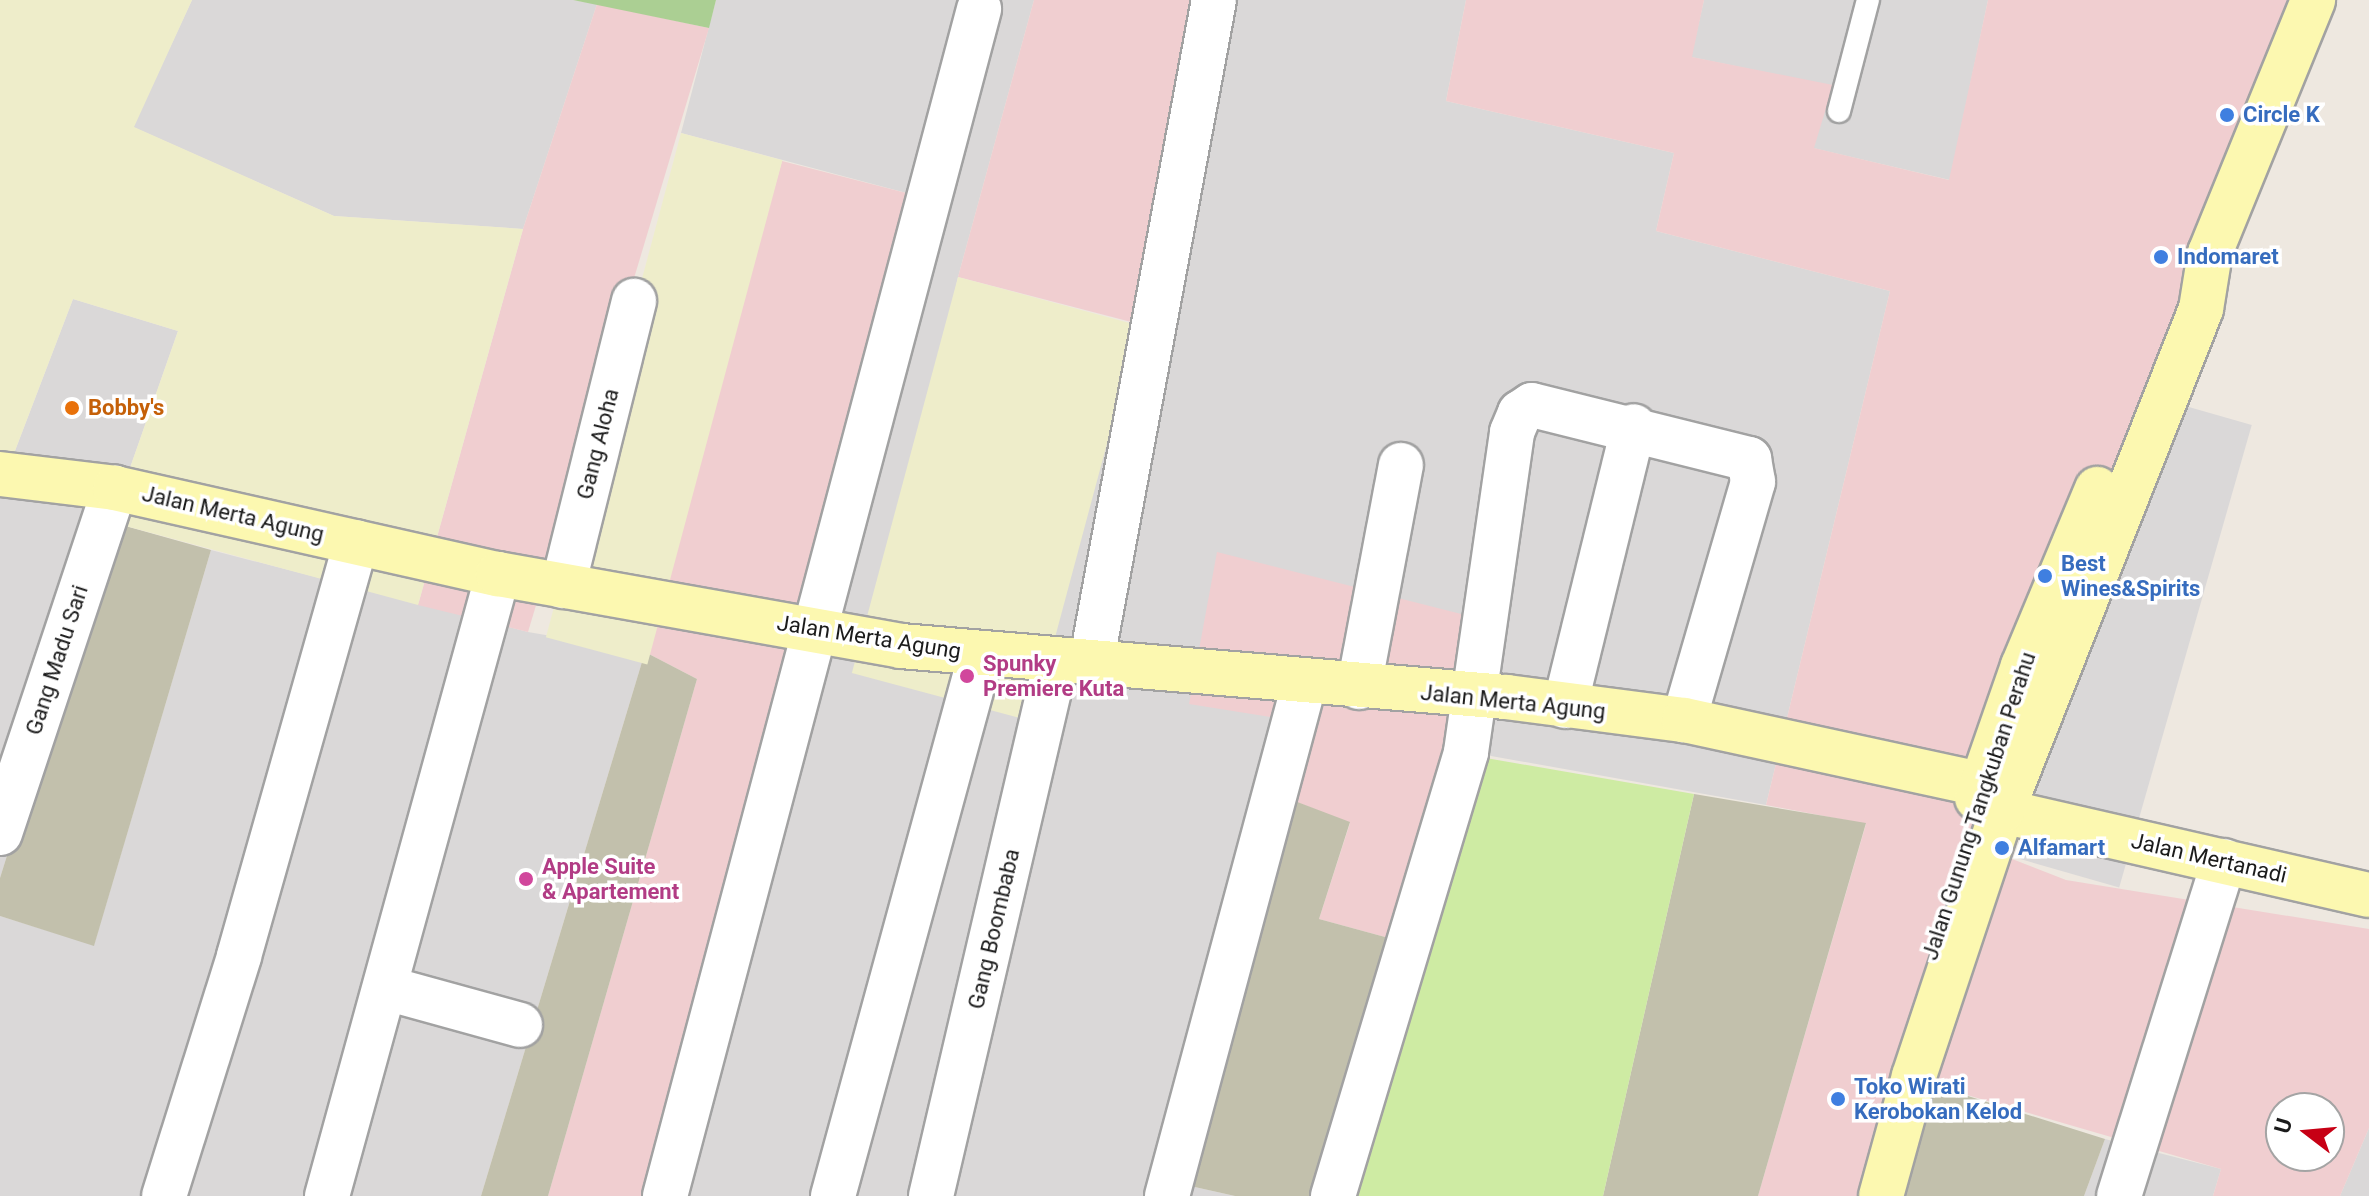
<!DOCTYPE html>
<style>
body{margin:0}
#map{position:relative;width:2369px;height:1196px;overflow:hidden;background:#eee8e0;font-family:Roboto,sans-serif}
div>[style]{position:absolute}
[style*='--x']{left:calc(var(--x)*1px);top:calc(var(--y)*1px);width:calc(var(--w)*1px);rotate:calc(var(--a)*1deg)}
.residential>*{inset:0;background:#dad8d8;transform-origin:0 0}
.commercial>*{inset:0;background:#f0ced0}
.construction>*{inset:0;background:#c2c0ac}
.farmland>*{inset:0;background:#eeedca;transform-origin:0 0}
.grass>*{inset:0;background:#ceeba3}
.forest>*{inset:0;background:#abcf93}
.roads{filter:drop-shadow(2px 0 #a2a2a2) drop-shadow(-2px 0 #a2a2a2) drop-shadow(0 2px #a2a2a2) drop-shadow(0 -2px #a2a2a2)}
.lane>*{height:22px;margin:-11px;padding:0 11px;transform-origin:11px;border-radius:11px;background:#fff}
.street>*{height:44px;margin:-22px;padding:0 22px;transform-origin:22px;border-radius:22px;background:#fff}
.secondary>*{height:44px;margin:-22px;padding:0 22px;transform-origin:22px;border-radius:22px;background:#fcf8b0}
.dots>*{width:22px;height:22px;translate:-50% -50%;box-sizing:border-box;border:4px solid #fff;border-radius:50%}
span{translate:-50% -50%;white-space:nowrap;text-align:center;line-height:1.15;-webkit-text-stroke:7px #fff;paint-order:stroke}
.shop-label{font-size:22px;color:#366cbe;font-weight:700}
.left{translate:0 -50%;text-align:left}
.food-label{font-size:22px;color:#c56008;font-weight:700}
.street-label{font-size:22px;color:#1b1b1b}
.hotel-label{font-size:22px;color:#b23c85;font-weight:700}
.north{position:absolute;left:2265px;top:1092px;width:80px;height:80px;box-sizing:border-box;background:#fff;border:2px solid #a4a4a4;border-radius:50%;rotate:286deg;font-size:22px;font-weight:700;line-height:32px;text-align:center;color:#1b1b1b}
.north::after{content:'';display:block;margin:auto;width:28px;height:36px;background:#c70015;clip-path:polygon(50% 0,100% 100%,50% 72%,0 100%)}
</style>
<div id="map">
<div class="residential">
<div style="clip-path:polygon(192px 0,573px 0,597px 4px,523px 229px,334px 216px,133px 127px)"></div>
<div style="clip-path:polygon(716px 0,1034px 0,958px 277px,870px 676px,1139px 324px,1222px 0,1466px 0,1446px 101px,1674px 153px,1656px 231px,1890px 291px,1766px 805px,1290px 720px,1168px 1181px,1235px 1196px,660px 1196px,914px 195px,681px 133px)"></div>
<div style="clip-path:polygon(1704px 0,1988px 0,1950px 180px,1813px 148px,1832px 86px,1691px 57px)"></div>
<div style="clip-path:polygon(73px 299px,178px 331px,111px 522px,0 878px,0 490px)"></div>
<div style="left:2147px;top:395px;width:109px;height:481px;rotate:16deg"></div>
<div style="clip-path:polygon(211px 550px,528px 632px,645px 652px,481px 1196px,0 1196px,0 916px,94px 945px)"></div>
<div style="clip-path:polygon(2369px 1128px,2369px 1196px,2340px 1196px)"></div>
<div style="clip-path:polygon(2105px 1139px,2221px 1169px,2213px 1196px,2084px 1196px)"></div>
</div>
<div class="commercial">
<div style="clip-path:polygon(1034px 0,1222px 0,1139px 324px,958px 277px)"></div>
<div style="clip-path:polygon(evenodd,1466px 0,1704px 0,1692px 57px,1833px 85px,1814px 148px,1949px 180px,1988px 0,2318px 0,1971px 843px,2066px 880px,2369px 929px,2369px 1128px,2340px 1196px,2213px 1196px,2221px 1169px,1902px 1076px,1869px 1196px,1758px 1196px,1866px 824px,1766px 805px,1890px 291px,1656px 231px,1674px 153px,1446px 101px,1466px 0,2281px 1108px,2329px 1108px,2329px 1156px,2281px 1156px,2281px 1108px)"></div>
<div style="clip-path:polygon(597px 4px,709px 28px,528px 632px,418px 605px,523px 229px)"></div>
<div style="clip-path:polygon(782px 161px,914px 195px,660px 1196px,548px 1196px,697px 679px,645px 652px)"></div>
<div style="clip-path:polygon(1217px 552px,1473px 617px,1451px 752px,1396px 940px,1319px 919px,1350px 823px,1271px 792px,1289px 720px,1189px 704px)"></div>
</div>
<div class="construction">
<div style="clip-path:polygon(111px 522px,211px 550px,94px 946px,0 916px,0 878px)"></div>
<div style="clip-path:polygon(645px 652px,697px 679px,548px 1196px,481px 1196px)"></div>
<div style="clip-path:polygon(1271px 792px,1350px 822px,1319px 919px,1396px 940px,1320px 1196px,1235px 1196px,1168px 1181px)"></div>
<div style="clip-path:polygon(1694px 794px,1866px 823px,1758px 1196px,1603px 1196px)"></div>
<div style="clip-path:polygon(1901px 1075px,2105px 1139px,2084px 1196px,1869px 1196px)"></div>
</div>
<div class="farmland">
<div style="clip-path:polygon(0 0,192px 0,134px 127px,334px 216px,523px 229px,418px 605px,111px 522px,178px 331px,73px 299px,0 490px)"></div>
<div style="left:681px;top:133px;width:105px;height:522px;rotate:15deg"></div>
<div style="left:958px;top:277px;width:187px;height:410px;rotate:15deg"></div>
</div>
<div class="grass">
<div style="clip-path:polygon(1451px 752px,1694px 794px,1603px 1196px,1320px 1196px)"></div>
</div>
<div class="forest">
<div style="clip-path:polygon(573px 0,716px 0,709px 28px)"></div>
</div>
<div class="roads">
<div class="lane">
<div style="--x:1839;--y:111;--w:115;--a:-75.4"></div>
</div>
<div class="street">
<div style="--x:563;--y:586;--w:294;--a:-76"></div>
<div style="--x:1091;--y:664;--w:675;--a:-79.51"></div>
<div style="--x:1359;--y:687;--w:226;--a:-79.3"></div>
<div style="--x:1565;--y:706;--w:288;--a:-76.2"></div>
<div style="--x:0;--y:833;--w:364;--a:-71.6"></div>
<div style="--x:386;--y:988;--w:139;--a:15.4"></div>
<div style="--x:164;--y:1196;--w:251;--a:-72.6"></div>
<div style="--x:239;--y:956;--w:430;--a:-74.2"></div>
<div style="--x:327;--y:1196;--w:645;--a:-74.63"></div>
<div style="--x:665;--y:1196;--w:1228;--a:-75.18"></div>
<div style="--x:833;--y:1196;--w:562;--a:-74.73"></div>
<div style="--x:931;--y:1196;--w:549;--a:-76.85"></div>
<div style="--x:1167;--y:1196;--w:533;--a:-75"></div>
<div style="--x:1333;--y:1196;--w:463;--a:-73.3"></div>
<div style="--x:1466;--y:752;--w:323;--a:-81.8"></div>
<div style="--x:1512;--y:432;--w:21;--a:-67"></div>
<div style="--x:1520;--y:413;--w:14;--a:-34"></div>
<div style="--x:1532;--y:405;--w:224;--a:14"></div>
<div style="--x:1749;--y:459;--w:23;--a:80"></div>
<div style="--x:1753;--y:482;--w:248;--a:106.2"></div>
<div style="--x:2119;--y:1196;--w:351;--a:-72.6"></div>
</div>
<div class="secondary">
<div style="--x:0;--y:474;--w:116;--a:6.9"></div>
<div style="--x:115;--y:488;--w:393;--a:12.7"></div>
<div style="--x:498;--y:574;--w:409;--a:10.1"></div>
<div style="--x:901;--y:646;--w:607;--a:4.82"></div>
<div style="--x:1506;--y:697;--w:179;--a:7.4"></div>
<div style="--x:1684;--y:720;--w:304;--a:12.2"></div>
<div style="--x:1977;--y:798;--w:140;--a:-70.8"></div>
<div style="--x:2023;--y:666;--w:192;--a:-67.3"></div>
<div style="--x:2002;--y:811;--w:376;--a:12.9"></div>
<div style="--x:1881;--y:1196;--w:124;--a:-74.6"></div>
<div style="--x:1914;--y:1076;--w:279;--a:-71.6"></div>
<div style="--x:2002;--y:811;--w:540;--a:-68.38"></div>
<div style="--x:2201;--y:309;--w:57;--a:-80.9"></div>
<div style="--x:2210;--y:253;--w:273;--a:-67.8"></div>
</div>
</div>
<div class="dots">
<div style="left:2227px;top:115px;background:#3f7fe0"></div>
<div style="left:2161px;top:257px;background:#3f7fe0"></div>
<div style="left:72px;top:408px;background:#e8710a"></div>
<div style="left:2045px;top:576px;background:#3f7fe0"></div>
<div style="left:967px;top:676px;background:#d1479c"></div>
<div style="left:2002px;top:848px;background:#3f7fe0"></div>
<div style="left:526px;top:879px;background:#d1479c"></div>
<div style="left:1838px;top:1099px;background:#3f7fe0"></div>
</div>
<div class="shop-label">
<span class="left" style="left:2243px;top:115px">Circle K</span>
<span class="left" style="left:2177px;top:257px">Indomaret</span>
<span class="left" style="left:2061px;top:576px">Best<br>Wines&amp;Spirits</span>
<span class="left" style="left:2018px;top:848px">Alfamart</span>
<span class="left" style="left:1854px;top:1099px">Toko Wirati<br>Kerobokan Kelod</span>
</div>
<div class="food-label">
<span class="left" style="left:88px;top:408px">Bobby's</span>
</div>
<div class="street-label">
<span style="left:598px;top:444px;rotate:-76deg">Gang Aloha</span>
<span style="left:233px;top:514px;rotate:13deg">Jalan Merta Agung</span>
<span style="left:869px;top:637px;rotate:9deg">Jalan Merta Agung</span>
<span style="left:57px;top:660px;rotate:-72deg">Gang Madu Sari</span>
<span style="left:1513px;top:702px;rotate:6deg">Jalan Merta Agung</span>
<span style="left:1979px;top:806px;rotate:-72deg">Jalan Gunung Tangkuban Perahu</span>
<span style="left:2209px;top:858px;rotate:13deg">Jalan Mertanadi</span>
<span style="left:994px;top:929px;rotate:-77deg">Gang Boombaba</span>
</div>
<div class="hotel-label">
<span class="left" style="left:983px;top:676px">Spunky<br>Premiere Kuta</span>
<span class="left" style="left:542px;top:879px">Apple Suite<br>&amp; Apartement</span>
</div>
<div class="north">U</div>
</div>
